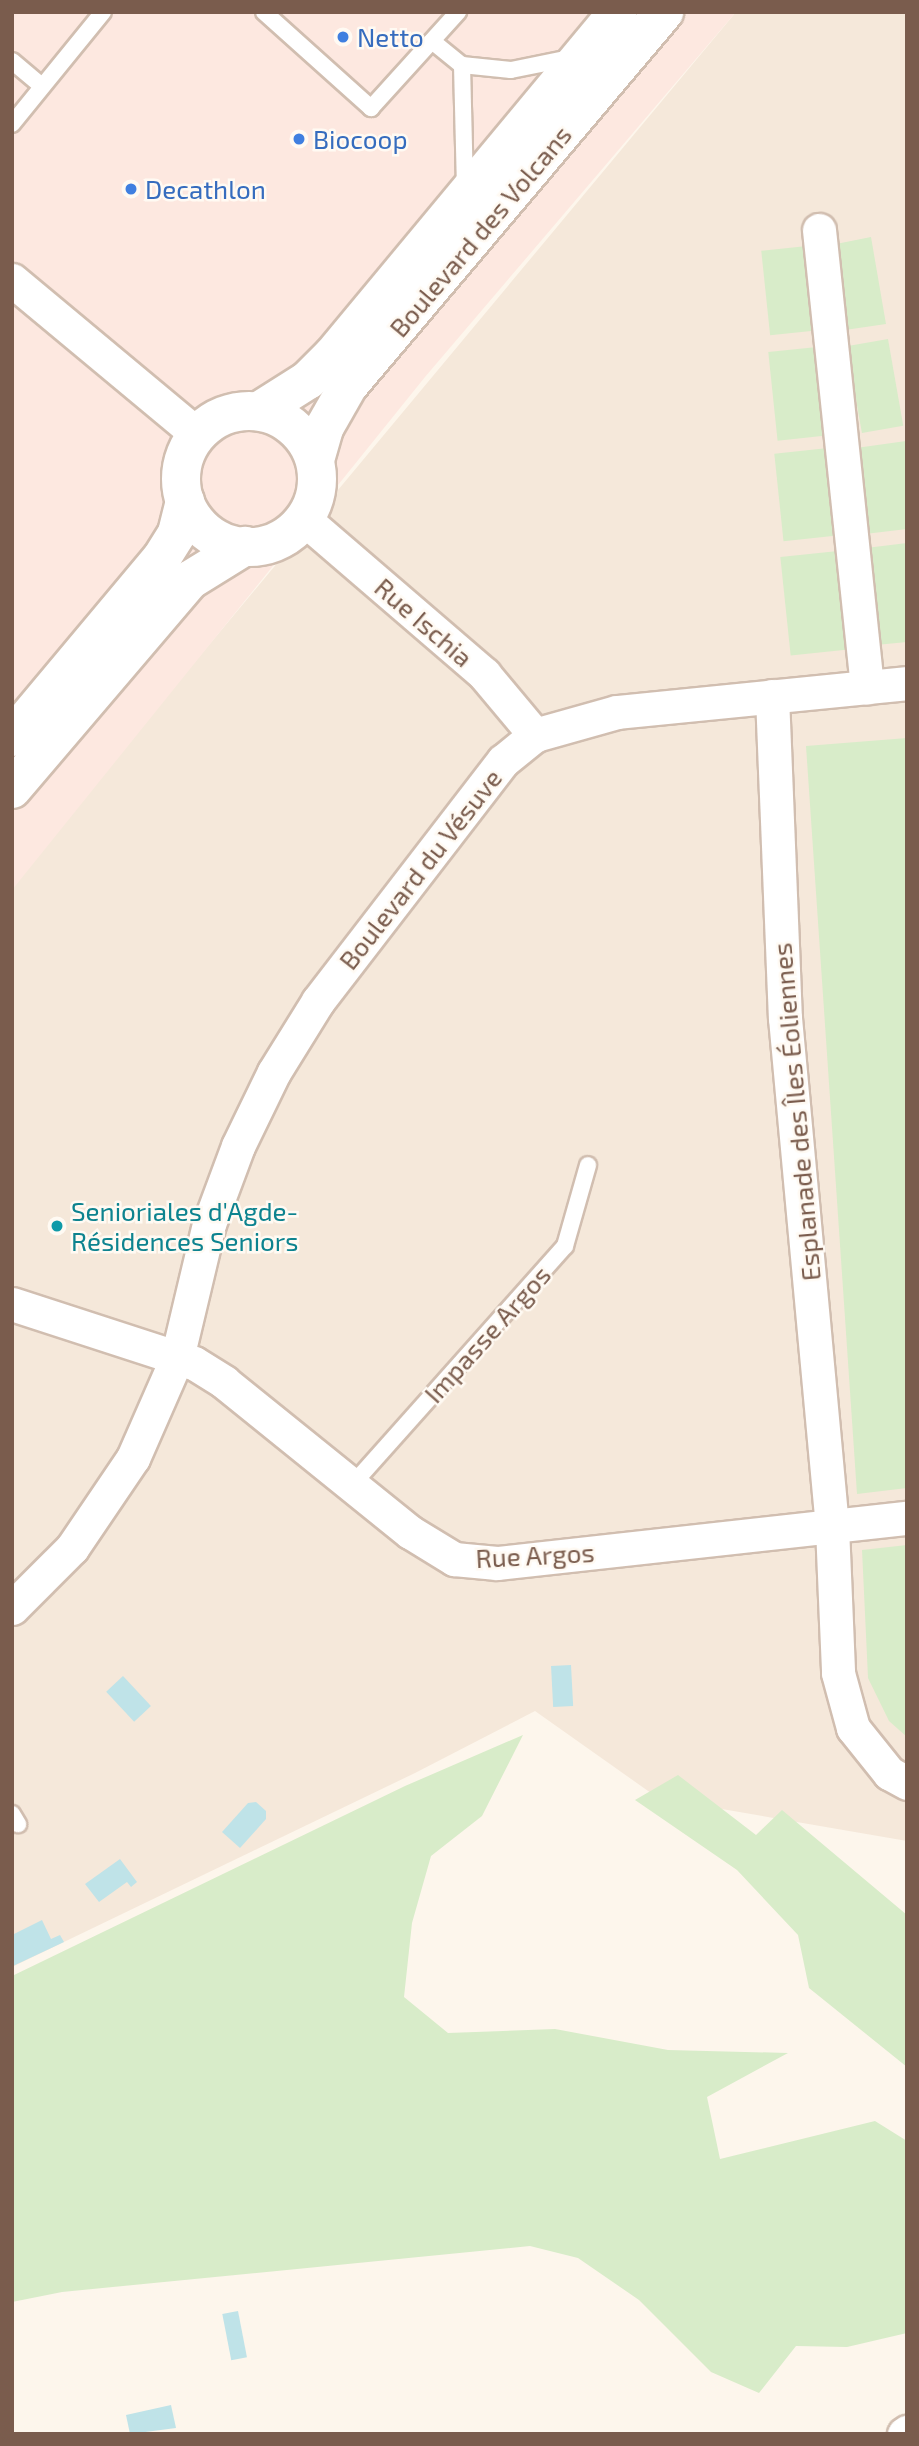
<!DOCTYPE html>
<meta charset="utf-8">
<style>
body{margin:0}
#map{position:relative;width:919px;height:2446px;overflow:hidden;background:#fdf6ec;font-family:"Exo 2",sans-serif}
div>[style]{position:absolute}
[style*='--x']{left:calc(var(--x)*1px);top:calc(var(--y)*1px);width:calc(var(--w)*1px);rotate:calc(var(--a)*1deg)}
.residential>*{inset:0;background:#f5e8da}
.commercial>*{inset:0;background:#fde8e0}
.green>*{inset:0;background:#d8ecc9;transform-origin:0 0}
.water>*{inset:0;background:#bfe3e8;transform-origin:0 0}
.roads{filter:drop-shadow(2px 0 #d1beb0) drop-shadow(-2px 0 #d1beb0) drop-shadow(0 2px #d1beb0) drop-shadow(0 -2px #d1beb0)}
.lane>*{height:16px;margin:-8px;padding:0 8px;transform-origin:8px;border-radius:8px;background:#fff}
.street>*{height:33px;margin:-16.5px;padding:0 16.5px;transform-origin:16.5px;border-radius:16.5px;background:#fff}
.secondary>*{height:38px;margin:-19px;padding:0 19px;transform-origin:19px;border-radius:19px;background:#fff}
.secondary>.ring{margin:-19px;padding:0;box-sizing:content-box;background:none;border:38px solid #fff;border-radius:50%}
.dots>*{width:19px;height:19px;translate:-50% -50%;box-sizing:border-box;border:4px solid #fffaf3;border-radius:50%}
span{translate:-50% -50%;white-space:nowrap;text-align:center;line-height:1.15;-webkit-text-stroke:5px #fffaf3;paint-order:stroke}
.shop-label{font-size:26px;color:#366cbe}
.left{translate:0 -50%;text-align:left}
.street-label{font-size:26px;color:#7a5c4d}
.culture-label{font-size:26px;color:#0d838f}
.frame{position:absolute;inset:0;border:14px solid #7a5c4d;pointer-events:none}
</style>
<div id="map">
<div class="residential">
<div style="clip-path:polygon(736px 12px,907px 12px,907px 1841px,658px 1798px,535px 1711px,415px 1773px,12px 1967px,12px 888px,129px 741px)"></div>
</div>
<div class="commercial">
<div style="clip-path:polygon(12px 12px,736px 12px,425px 377px,12px 890px)"></div>
</div>
<div class="green">
<div style="clip-path:polygon(871px 237px,886px 324px,845px 330px,836px 244px)"></div>
<div style="left:807px;top:246px;width:85px;height:46px;rotate:84deg"></div>
<div style="left:888px;top:339px;width:88px;height:42px;rotate:80deg"></div>
<div style="left:817px;top:347px;width:89px;height:49px;rotate:84deg"></div>
<div style="clip-path:polygon(906px 441px,907px 529px,865px 534px,856px 448px)"></div>
<div style="left:828px;top:448px;width:88px;height:54px;rotate:84deg"></div>
<div style="clip-path:polygon(907px 543px,907px 642px,876px 645px,866px 548px)"></div>
<div style="left:838px;top:551px;width:99px;height:58px;rotate:84deg"></div>
<div style="clip-path:polygon(907px 738px,907px 1488px,857px 1494px,806px 746px)"></div>
<div style="clip-path:polygon(907px 1545px,907px 1737px,889px 1721px,868px 1678px,862px 1550px)"></div>
<div style="clip-path:polygon(523px 1735px,482px 1816px,431px 1856px,412px 1923px,404px 1997px,448px 2033px,555px 2029px,668px 2050px,788px 2053px,707px 2097px,720px 2159px,875px 2121px,907px 2141px,907px 2333px,847px 2347px,796px 2346px,759px 2393px,711px 2372px,639px 2300px,578px 2258px,530px 2246px,62px 2292px,12px 2302px,12px 1976px,405px 1786px)"></div>
<div style="clip-path:polygon(678px 1775px,756px 1835px,782px 1810px,907px 1915px,907px 2067px,809px 1988px,798px 1935px,737px 1870px,635px 1800px)"></div>
</div>
<div class="water">
<div style="left:571px;top:1665px;width:41px;height:20px;rotate:87deg"></div>
<div style="left:123px;top:1676px;width:41px;height:23px;rotate:47deg"></div>
<div style="clip-path:polygon(256px 1802px,266px 1811px,266px 1819px,240px 1848px,222px 1832px,248px 1803px)"></div>
<div style="clip-path:polygon(120px 1859px,137px 1882px,131px 1887px,127px 1882px,99px 1902px,85px 1884px)"></div>
<div style="clip-path:polygon(42px 1920px,51px 1939px,60px 1935px,64px 1942px,13px 1966px,12px 1935px)"></div>
<div style="left:238px;top:2311px;width:47px;height:16px;rotate:79deg"></div>
<div style="clip-path:polygon(171px 2405px,176px 2428px,130px 2434px,126px 2415px)"></div>
</div>
<div class="roads">
<div class="lane">
<div style="--x:264;--y:12;--w:144;--a:41.9"></div>
<div style="--x:371;--y:108;--w:130;--a:-47.8"></div>
<div style="--x:432;--y:41;--w:38;--a:39"></div>
<div style="--x:462;--y:65;--w:49;--a:5.8"></div>
<div style="--x:511;--y:70;--w:60;--a:-11.5"></div>
<div style="--x:12;--y:61;--w:39;--a:40"></div>
<div style="--x:462;--y:65;--w:120;--a:88.6"></div>
<div style="--x:12;--y:124;--w:144;--a:-50.9"></div>
<div style="--x:352;--y:1485;--w:320;--a:-48.3"></div>
<div style="--x:565;--y:1246;--w:84;--a:-74.1"></div>
<div style="--x:12;--y:1814;--w:12;--a:59"></div>
</div>
<div class="street">
<div style="--x:819;--y:230;--w:460;--a:84"></div>
<div style="--x:12;--y:280;--w:241;--a:39.8"></div>
<div style="--x:304;--y:519;--w:238;--a:40.7"></div>
<div style="--x:484;--y:674;--w:80;--a:50.1"></div>
<div style="--x:772;--y:696;--w:322;--a:87.7"></div>
<div style="--x:785;--y:1018;--w:511;--a:84.72"></div>
<div style="--x:832;--y:1527;--w:146;--a:87.6"></div>
<div style="--x:838;--y:1673;--w:57;--a:74.7"></div>
<div style="--x:853;--y:1728;--w:58;--a:51.3"></div>
<div style="--x:889;--y:1773;--w:21;--a:29"></div>
<div style="--x:12;--y:1304;--w:191;--a:18"></div>
<div style="--x:194;--y:1363;--w:36;--a:32"></div>
<div style="--x:224;--y:1382;--w:239;--a:38.9"></div>
<div style="--x:410;--y:1532;--w:52;--a:31.5"></div>
<div style="--x:454;--y:1559;--w:43;--a:5.3"></div>
<div style="--x:497;--y:1563;--w:412;--a:-6.3"></div>
<div style="--x:12;--y:1608;--w:85;--a:-45"></div>
<div style="--x:72;--y:1548;--w:109;--a:-55.9"></div>
<div style="--x:133;--y:1458;--w:109;--a:-66.3"></div>
<div style="--x:177;--y:1358;--w:138;--a:-76.6"></div>
<div style="--x:209;--y:1224;--w:83;--a:-69.6"></div>
<div style="--x:238;--y:1146;--w:82;--a:-64.1"></div>
<div style="--x:274;--y:1072;--w:84;--a:-58.2"></div>
<div style="--x:318;--y:1001;--w:303;--a:-52.4"></div>
<div style="--x:503;--y:761;--w:41;--a:-39.1"></div>
<div style="--x:535;--y:735;--w:85;--a:-15.7"></div>
<div style="--x:617;--y:712;--w:291;--a:-5.7"></div>
<div style="--x:904;--y:2434;--w:4;--a:-34"></div>
</div>
<div class="secondary">
<div style="--x:259;--y:411;--w:58;--a:-32.3"></div>
<div style="--x:308;--y:380;--w:35;--a:-45"></div>
<div style="--x:333;--y:355;--w:446;--a:-50.3"></div>
<div class="ring" style="left:181px;top:411px;width:98px;height:98px"></div>
<div style="--x:315;--y:460;--w:33;--a:-74"></div>
<div style="--x:324;--y:428;--w:48;--a:-60.3"></div>
<div style="--x:348;--y:386;--w:490;--a:-49.8"></div>
<div style="--x:12;--y:737;--w:232;--a:-50.1"></div>
<div style="--x:161;--y:559;--w:31;--a:-58"></div>
<div style="--x:177;--y:533;--w:33;--a:-76"></div>
<div style="--x:12;--y:789;--w:275;--a:-49.6"></div>
<div style="--x:190;--y:580;--w:65;--a:-31.7"></div>
</div>
</div>
<div class="dots">
<div style="left:343px;top:37px;background:#3f7fe0"></div>
<div style="left:299px;top:139px;background:#3f7fe0"></div>
<div style="left:131px;top:189px;background:#3f7fe0"></div>
<div style="left:57px;top:1226px;background:#0f9aa8"></div>
</div>
<div class="shop-label">
<span class="left" style="left:357px;top:37px">Netto</span>
<span class="left" style="left:313px;top:139px">Biocoop</span>
<span class="left" style="left:145px;top:189px">Decathlon</span>
</div>
<div class="street-label">
<span style="left:480px;top:231px;rotate:-50deg">Boulevard des Volcans</span>
<span style="left:424px;top:622px;rotate:41deg">Rue Ischia</span>
<span style="left:420px;top:869px;rotate:-52deg">Boulevard du Vésuve</span>
<span style="left:796px;top:1112px;rotate:-95deg">Esplanade des Îles Éoliennes</span>
<span style="left:487px;top:1334px;rotate:-48deg">Impasse Argos</span>
<span style="left:535px;top:1555px;rotate:-3deg">Rue Argos</span>
</div>
<div class="culture-label">
<span class="left" style="left:71px;top:1226px">Senioriales d'Agde-<br>Résidences Seniors</span>
</div>
<div class="frame"></div>
</div>
